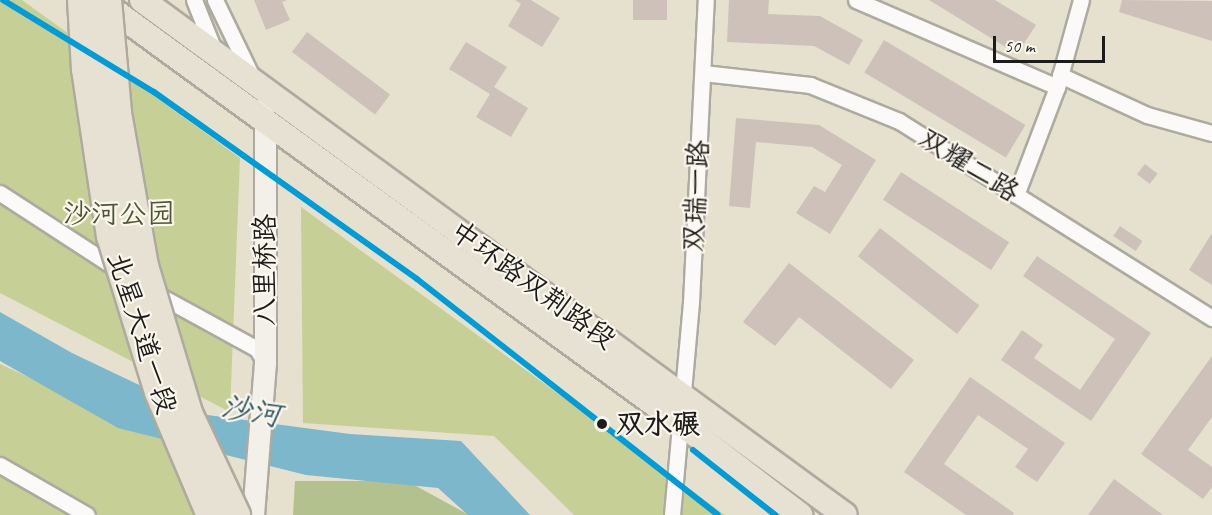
<!DOCTYPE html>
<meta charset="utf-8">
<style>
body{margin:0}
#map{position:relative;width:1212px;height:515px;overflow:hidden;background:#e6e0cf;font-family:Caveat,"LXGW WenKai TC",sans-serif}
div>[style]{position:absolute}
[style*='--x']{left:calc(var(--x)*1px);top:calc(var(--y)*1px);width:calc(var(--w)*1px);rotate:calc(var(--a)*1deg)}
.green>*{inset:0;background:#c6cf95}
.forest>*{inset:0;background:#b3c18f}
.water>*{inset:0;background:#7cb7cc}
.building>*{inset:0;background:#cec1ba;transform-origin:0 0}
.roads{filter:drop-shadow(2px 0 #adaa9f) drop-shadow(-2px 0 #adaa9f) drop-shadow(0 2px #adaa9f) drop-shadow(0 -2px #adaa9f)}
.street>*{height:15px;margin:-7.5px;padding:0 7.5px;transform-origin:7.5px;border-radius:7.5px;background:#fbfaf8}
.secondary>*{height:21px;margin:-10.5px;padding:0 10.5px;transform-origin:10.5px;border-radius:10.5px;background:#f3f0e9}
.primary>*{height:24px;margin:-12px;padding:0 12px;transform-origin:12px;border-radius:12px;background:#e6e1d3}
.bridges{filter:drop-shadow(2px 0 #adaa9f) drop-shadow(-2px 0 #adaa9f) drop-shadow(0 2px #adaa9f) drop-shadow(0 -2px #adaa9f)}
.highway-bridge>*{height:28px;margin:-14px;padding:0 14px;transform-origin:14px;border-radius:14px;background:#e6e1d3}
.metro-1>*{height:6px;margin:-3px;padding:0 3px;transform-origin:3px;border-radius:3px;background:#019cd6}
.dots>*{width:16px;height:16px;translate:-50% -50%;box-sizing:border-box;border:3px solid #fbf7ec;border-radius:50%}
span{translate:-50% -50%;white-space:nowrap;text-align:center;line-height:1.15;-webkit-text-stroke:4.5px #fbf7ec;paint-order:stroke}
.street-label{font-size:28px;color:#1c1c1c}
.park-label{font-size:28px;color:#4e5636}
.stop-label{font-size:28px;color:#1c1c1c;font-weight:700}
.left{translate:0 -50%;text-align:left}
.water-label{font-size:30px;color:#325a6b;font-style:italic}
.scale{position:absolute;left:993px;top:36px;width:112px;height:27px;box-sizing:border-box;border:3px solid #1c1c1c;border-top:0;padding-left:8px;font-size:18px;line-height:21px;white-space:nowrap;color:#1c1c1c;-webkit-text-stroke:4px #fbf7ec;paint-order:stroke}
</style>
<div id="map">
<div class="green">
<div style="clip-path:polygon(0 0,22px 0,240px 158px,230px 412px,0 293px)"></div>
<div style="clip-path:polygon(301px 207px,725px 515px,574px 515px,494px 436px,303px 423px)"></div>
<div style="clip-path:polygon(0 364px,209px 460px,202px 515px,0 515px)"></div>
</div>
<div class="forest">
<div style="clip-path:polygon(295px 481px,407px 481px,469px 515px,293px 515px)"></div>
</div>
<div class="water">
<div style="clip-path:polygon(0 312px,72px 353px,200px 414px,350px 434px,461px 441px,530px 515px,468px 515px,438px 488px,306px 475px,118px 428px,0 361px)"></div>
</div>
<div class="building">
<div style="clip-path:polygon(254px 0,287px 0,282px 2px,290px 20px,266px 30px)"></div>
<div style="clip-path:polygon(515px 0,531px 0,560px 18px,542px 47px,508px 26px,521px 4px)"></div>
<div style="left:633px;top:0;width:34px;height:20px"></div>
<div style="clip-path:polygon(729px 0,769px 0,768px 14px,820px 16px,863px 40px,849px 65px,814px 46px,727px 42px)"></div>
<div style="clip-path:polygon(929px 0,995px 0,1036px 25px,1017px 54px)"></div>
<div style="clip-path:polygon(1122px 0,1212px 1px,1212px 41px,1119px 12px)"></div>
<div style="left:307px;top:32px;width:104px;height:25px;rotate:37deg"></div>
<div style="left:884px;top:40px;width:165px;height:38px;rotate:31deg"></div>
<div style="clip-path:polygon(466px 42px,507px 67px,494px 87px,528px 108px,511px 137px,476px 117px,490px 94px,449px 69px)"></div>
<div style="clip-path:polygon(736px 118px,819px 125px,876px 160px,830px 234px,796px 213px,814px 186px,825px 192px,842px 165px,812px 147px,756px 142px,750px 208px,729px 206px)"></div>
<div style="left:1145px;top:164px;width:16px;height:13px;rotate:38deg"></div>
<div style="left:901px;top:172px;width:129px;height:33px;rotate:33deg"></div>
<div style="left:1120px;top:226px;width:27px;height:12px;rotate:34deg"></div>
<div style="left:880px;top:228px;width:126px;height:36px;rotate:38deg"></div>
<div style="clip-path:polygon(1212px 233px,1212px 285px,1189px 270px)"></div>
<div style="clip-path:polygon(1037px 256px,1151px 333px,1091px 421px,1001px 360px,1022px 330px,1043px 345px,1034px 358px,1080px 390px,1115px 339px,1023px 276px)"></div>
<div style="clip-path:polygon(789px 263px,914px 360px,891px 389px,799px 317px,775px 346px,743px 322px)"></div>
<div style="clip-path:polygon(1212px 356px,1212px 417px,1188px 450px,1212px 467px,1212px 487px,1203px 499px,1141px 454px)"></div>
<div style="clip-path:polygon(970px 377px,1065px 443px,1037px 482px,1015px 467px,1028px 449px,978px 415px,944px 464px,1014px 513px,1013px 515px,966px 515px,904px 472px)"></div>
<div style="clip-path:polygon(1114px 479px,1163px 515px,1088px 515px)"></div>
</div>
<div class="roads">
<div class="street">
<div style="--x:194;--y:0;--w:54;--a:68.2"></div>
<div style="--x:215;--y:0;--w:85;--a:64.3"></div>
<div style="--x:856;--y:0;--w:219;--a:23.4"></div>
<div style="--x:703;--y:73;--w:108;--a:6.4"></div>
<div style="--x:810;--y:85;--w:96;--a:22"></div>
<div style="--x:899;--y:121;--w:370;--a:32.2"></div>
<div style="--x:1060;--y:75;--w:96;--a:24.7"></div>
<div style="--x:1147;--y:115;--w:67;--a:15.5"></div>
<div style="--x:0;--y:193;--w:143;--a:33"></div>
<div style="--x:1016;--y:195;--w:116;--a:-69.2"></div>
<div style="--x:1057;--y:87;--w:90;--a:-74.6"></div>
<div style="--x:153;--y:292;--w:119;--a:28.7"></div>
<div style="--x:257;--y:349;--w:16;--a:60"></div>
<div style="--x:0;--y:465;--w:100;--a:29.9"></div>
<div style="--x:672;--y:515;--w:214;--a:-84.9"></div>
<div style="--x:691;--y:302;--w:302;--a:-87.2"></div>
</div>
<div class="secondary">
<div style="--x:253;--y:515;--w:152;--a:-85.5"></div>
<div style="--x:265;--y:363;--w:240;--a:-90"></div>
<div style="--x:265;--y:123;--w:14;--a:-102"></div>
</div>
<div class="primary">
<div style="--x:99;--y:0;--w:717;--a:36.04"></div>
<div style="--x:679;--y:422;--w:153;--a:37.5"></div>
<div style="--x:142;--y:0;--w:871;--a:36.23"></div>
</div>
</div>
<div class="bridges">
<div class="highway-bridge">
<div style="--x:82;--y:0;--w:69;--a:86.7"></div>
<div style="--x:86;--y:69;--w:169;--a:81.5"></div>
<div style="--x:111;--y:236;--w:163;--a:72.9"></div>
<div style="--x:159;--y:392;--w:134;--a:67.1"></div>
<div style="--x:107;--y:0;--w:113;--a:84.9"></div>
<div style="--x:117;--y:113;--w:155;--a:80"></div>
<div style="--x:144;--y:266;--w:153;--a:73.3"></div>
<div style="--x:188;--y:413;--w:113;--a:64.8"></div>
</div>
</div>
<div class="metro-1">
<div style="--x:3;--y:0;--w:177;--a:31.4"></div>
<div style="--x:154;--y:92;--w:323;--a:35.4"></div>
<div style="--x:417;--y:279;--w:382;--a:38.1"></div>
<div style="--x:693;--y:450;--w:105;--a:38.4"></div>
</div>
<div class="dots">
<div style="left:602px;top:424px;background:#1c1c1c"></div>
</div>
<div class="street-label">
<span style="left:969px;top:165px;rotate:32deg">双耀二路</span>
<span style="left:696px;top:196px;rotate:-87deg">双瑞一路</span>
<span style="left:265px;top:270px;rotate:-90deg">八里桥路</span>
<span style="left:533px;top:285px;rotate:36deg">中环路双荆路段</span>
<span style="left:142px;top:333px;rotate:72deg">北星大道一段</span>
</div>
<div class="park-label">
<span style="left:119px;top:214px">沙河公园</span>
</div>
<div class="stop-label">
<span class="left" style="left:616px;top:424px">双水碾</span>
</div>
<div class="water-label">
<span style="left:251px;top:411px;rotate:10deg">沙河</span>
</div>
<div class="scale">50 m</div>
</div>
